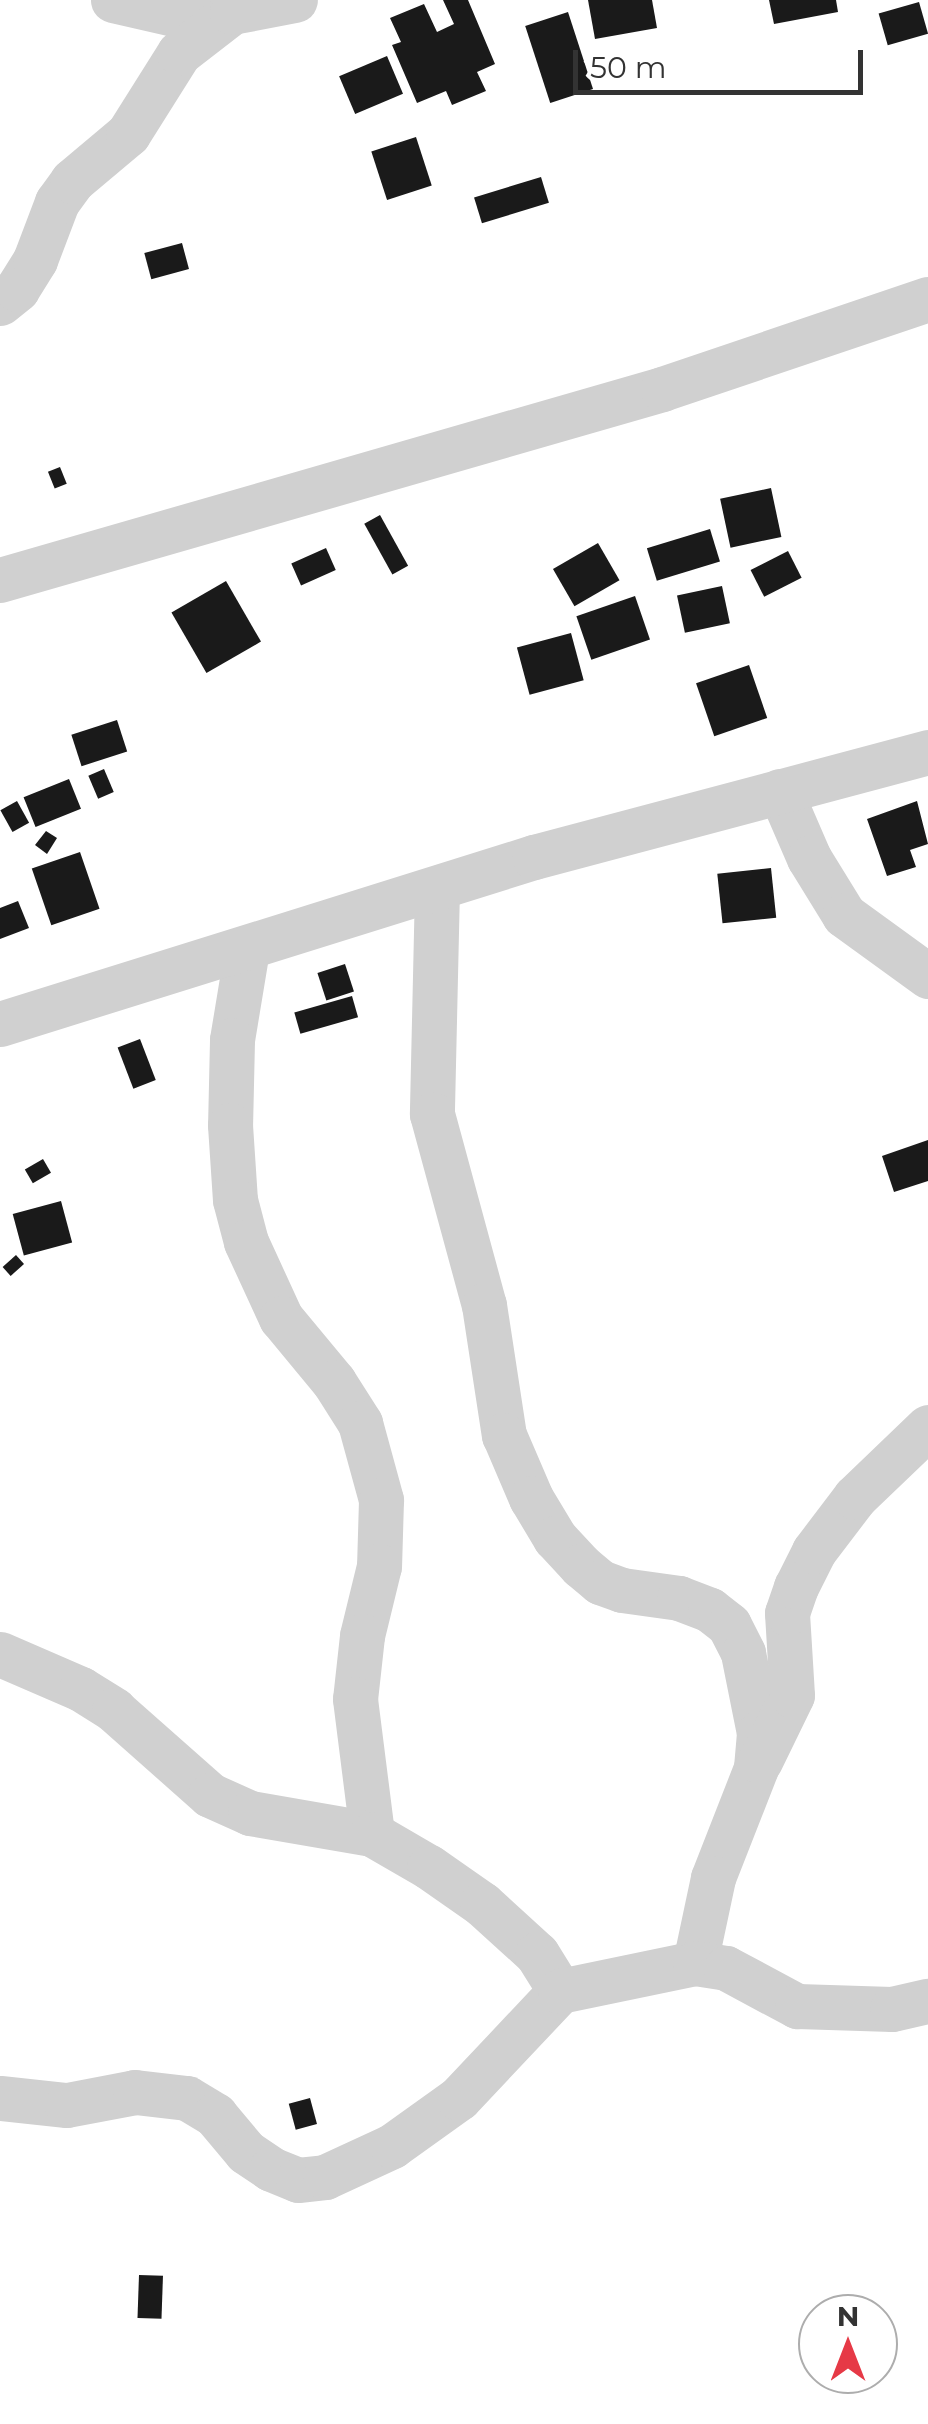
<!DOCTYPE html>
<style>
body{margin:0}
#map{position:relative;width:928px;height:2424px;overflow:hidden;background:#fff;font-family:Montserrat,sans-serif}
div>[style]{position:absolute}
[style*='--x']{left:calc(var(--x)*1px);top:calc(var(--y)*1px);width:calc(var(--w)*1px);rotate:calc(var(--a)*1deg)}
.building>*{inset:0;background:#1a1a1a;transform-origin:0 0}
.street>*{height:45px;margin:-22.5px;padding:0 22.5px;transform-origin:22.5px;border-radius:22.5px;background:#d0d0d0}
span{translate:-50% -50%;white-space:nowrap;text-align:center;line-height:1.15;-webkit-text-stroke:10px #fff;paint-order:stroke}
.north{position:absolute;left:798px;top:2294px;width:100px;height:100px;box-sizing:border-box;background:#fff;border:2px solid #adadad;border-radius:50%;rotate:0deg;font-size:28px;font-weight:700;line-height:40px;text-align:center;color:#333}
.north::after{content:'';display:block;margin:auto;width:35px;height:45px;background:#e63946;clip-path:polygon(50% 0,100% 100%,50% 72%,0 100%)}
.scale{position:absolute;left:573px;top:50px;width:290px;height:45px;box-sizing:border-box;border:5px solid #333;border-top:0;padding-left:12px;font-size:30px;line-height:35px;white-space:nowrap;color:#333;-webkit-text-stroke:8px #fff;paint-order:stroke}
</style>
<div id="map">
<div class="building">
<div style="clip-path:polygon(443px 0,468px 0,495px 64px,477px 72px,486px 91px,452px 105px,446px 91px,417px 103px,392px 45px,401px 42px,390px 18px,424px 4px,437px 32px,454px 24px)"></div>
<div style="clip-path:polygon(588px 0,652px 0,657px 28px,595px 39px)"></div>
<div style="clip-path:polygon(769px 0,836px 0,838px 12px,774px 24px)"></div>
<div style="left:919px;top:2px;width:33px;height:42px;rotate:74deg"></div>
<div style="left:568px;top:12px;width:81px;height:45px;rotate:72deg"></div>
<div style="left:387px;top:56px;width:41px;height:52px;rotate:67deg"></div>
<div style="left:416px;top:137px;width:51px;height:47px;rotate:72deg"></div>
<div style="left:541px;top:177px;width:27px;height:70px;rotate:73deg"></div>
<div style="left:182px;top:243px;width:27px;height:39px;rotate:75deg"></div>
<div style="left:60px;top:467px;width:18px;height:13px;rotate:68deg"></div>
<div style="left:771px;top:488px;width:50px;height:52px;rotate:78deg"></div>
<div style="left:380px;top:515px;width:58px;height:18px;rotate:61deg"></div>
<div style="left:710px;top:529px;width:34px;height:66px;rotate:73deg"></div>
<div style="left:598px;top:543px;width:43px;height:52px;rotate:60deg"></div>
<div style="left:326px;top:548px;width:24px;height:38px;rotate:66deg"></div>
<div style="left:788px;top:551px;width:30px;height:42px;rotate:63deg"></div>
<div style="left:226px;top:581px;width:70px;height:63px;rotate:60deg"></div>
<div style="left:722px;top:586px;width:38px;height:46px;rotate:78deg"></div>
<div style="left:635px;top:596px;width:46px;height:62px;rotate:71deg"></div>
<div style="left:571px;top:633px;width:49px;height:56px;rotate:75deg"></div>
<div style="left:749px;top:665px;width:56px;height:56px;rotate:71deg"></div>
<div style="left:117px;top:720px;width:33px;height:48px;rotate:72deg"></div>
<div style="left:104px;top:769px;width:25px;height:17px;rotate:67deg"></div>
<div style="left:69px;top:779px;width:32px;height:49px;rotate:68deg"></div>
<div style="left:17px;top:801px;width:25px;height:19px;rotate:61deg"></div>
<div style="clip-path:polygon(917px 801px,928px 844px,910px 850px,916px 867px,887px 876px,867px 819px)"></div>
<div style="clip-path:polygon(46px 831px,57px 838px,47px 854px,35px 845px)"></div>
<div style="left:80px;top:852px;width:60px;height:51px;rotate:71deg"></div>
<div style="left:771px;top:868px;width:50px;height:54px;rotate:84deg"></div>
<div style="clip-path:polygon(18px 901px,29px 928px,0 939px,0 908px)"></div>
<div style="left:345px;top:964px;width:29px;height:29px;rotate:72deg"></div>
<div style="left:352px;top:996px;width:22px;height:60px;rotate:74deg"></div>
<div style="left:140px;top:1039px;width:44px;height:24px;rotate:69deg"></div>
<div style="clip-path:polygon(928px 1140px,928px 1181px,894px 1192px,882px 1156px)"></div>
<div style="left:43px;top:1159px;width:16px;height:21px;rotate:60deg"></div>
<div style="left:61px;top:1201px;width:43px;height:50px;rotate:75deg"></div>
<div style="left:16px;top:1255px;width:12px;height:18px;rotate:48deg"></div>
<div style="left:310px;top:2098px;width:27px;height:22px;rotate:75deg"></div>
<div style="left:139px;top:2275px;width:24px;height:43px;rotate:2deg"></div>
</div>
<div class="street">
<div style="--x:113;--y:0;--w:103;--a:13"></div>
<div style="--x:0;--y:303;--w:22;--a:-39"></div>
<div style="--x:17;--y:289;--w:34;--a:-58"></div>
<div style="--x:35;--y:260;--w:62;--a:-69.2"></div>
<div style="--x:57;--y:202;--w:26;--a:-54"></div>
<div style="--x:72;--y:181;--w:73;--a:-40"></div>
<div style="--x:128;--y:134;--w:96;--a:-57.8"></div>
<div style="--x:179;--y:53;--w:67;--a:-37.7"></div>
<div style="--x:232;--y:12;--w:64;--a:-10.8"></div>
<div style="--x:0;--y:580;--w:689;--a:-16.09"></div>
<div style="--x:662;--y:389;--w:281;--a:-18.7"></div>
<div style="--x:780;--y:791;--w:73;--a:66.6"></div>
<div style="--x:809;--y:858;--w:67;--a:58.4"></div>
<div style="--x:844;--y:915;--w:104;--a:36"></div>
<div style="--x:437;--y:888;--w:226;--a:91.3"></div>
<div style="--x:432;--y:1114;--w:198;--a:74.8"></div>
<div style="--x:484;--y:1305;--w:132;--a:81.3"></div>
<div style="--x:504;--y:1435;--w:69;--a:66.8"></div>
<div style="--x:531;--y:1498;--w:47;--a:59"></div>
<div style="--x:555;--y:1538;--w:38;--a:47"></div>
<div style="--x:581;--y:1566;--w:25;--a:40"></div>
<div style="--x:600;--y:1582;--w:23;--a:20"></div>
<div style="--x:622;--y:1590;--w:58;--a:8"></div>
<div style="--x:679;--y:1598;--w:33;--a:21"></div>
<div style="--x:710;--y:1610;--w:24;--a:38"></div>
<div style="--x:729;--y:1625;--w:31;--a:63"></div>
<div style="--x:743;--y:1653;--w:82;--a:78.7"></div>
<div style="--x:759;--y:1733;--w:35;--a:95"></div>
<div style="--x:756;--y:1768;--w:118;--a:111.4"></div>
<div style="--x:713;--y:1878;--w:87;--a:102"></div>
<div style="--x:247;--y:949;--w:92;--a:99.4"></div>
<div style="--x:232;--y:1040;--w:85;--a:91.3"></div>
<div style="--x:230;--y:1125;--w:75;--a:86.2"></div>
<div style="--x:235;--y:1200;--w:43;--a:75.3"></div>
<div style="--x:246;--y:1242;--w:84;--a:65.3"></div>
<div style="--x:281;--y:1318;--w:83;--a:50.4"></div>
<div style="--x:334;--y:1382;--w:49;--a:57.6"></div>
<div style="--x:360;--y:1423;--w:80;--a:74.7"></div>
<div style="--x:381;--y:1500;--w:66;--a:91.7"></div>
<div style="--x:379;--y:1566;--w:72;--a:103.7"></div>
<div style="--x:362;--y:1636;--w:63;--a:96.3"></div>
<div style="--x:355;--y:1699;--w:136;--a:82.8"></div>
<div style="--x:0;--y:1024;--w:560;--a:-17.37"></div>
<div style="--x:534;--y:857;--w:408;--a:-14.9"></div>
<div style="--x:0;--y:1654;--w:88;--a:23.4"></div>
<div style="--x:81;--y:1689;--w:39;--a:32"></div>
<div style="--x:114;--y:1710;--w:128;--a:41.5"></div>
<div style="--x:210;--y:1795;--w:44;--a:24.2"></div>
<div style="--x:250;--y:1813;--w:124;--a:9.8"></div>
<div style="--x:372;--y:1834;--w:66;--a:30.1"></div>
<div style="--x:429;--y:1867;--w:65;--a:34.9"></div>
<div style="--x:482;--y:1904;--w:74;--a:42.3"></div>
<div style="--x:537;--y:1954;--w:44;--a:58.1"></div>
<div style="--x:760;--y:1761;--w:73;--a:-64.1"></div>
<div style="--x:792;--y:1695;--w:82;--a:-93.5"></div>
<div style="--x:787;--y:1613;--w:28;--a:-71"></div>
<div style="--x:796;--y:1587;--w:40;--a:-63.4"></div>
<div style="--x:814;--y:1551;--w:68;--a:-52.8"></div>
<div style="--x:855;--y:1497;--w:101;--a:-43.8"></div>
<div style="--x:0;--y:2098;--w:67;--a:6"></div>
<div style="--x:67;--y:2105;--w:69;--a:-10.8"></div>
<div style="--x:135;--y:2092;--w:52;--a:6.6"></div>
<div style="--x:187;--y:2098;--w:33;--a:31"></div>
<div style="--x:215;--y:2115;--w:48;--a:50"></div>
<div style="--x:246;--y:2152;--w:30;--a:34"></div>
<div style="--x:271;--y:2169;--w:29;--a:22"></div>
<div style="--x:298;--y:2180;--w:27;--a:-6"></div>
<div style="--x:325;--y:2177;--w:74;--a:-24.8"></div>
<div style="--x:392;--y:2146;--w:82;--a:-35.6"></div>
<div style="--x:459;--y:2098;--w:147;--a:-46.7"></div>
<div style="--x:560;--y:1991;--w:138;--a:-11.7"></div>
<div style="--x:695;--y:1963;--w:31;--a:9"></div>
<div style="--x:726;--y:1968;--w:81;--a:28.2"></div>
<div style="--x:797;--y:2006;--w:95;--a:1.8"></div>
<div style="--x:892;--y:2009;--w:37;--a:-13"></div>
</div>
<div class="north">N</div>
<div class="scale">50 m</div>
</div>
